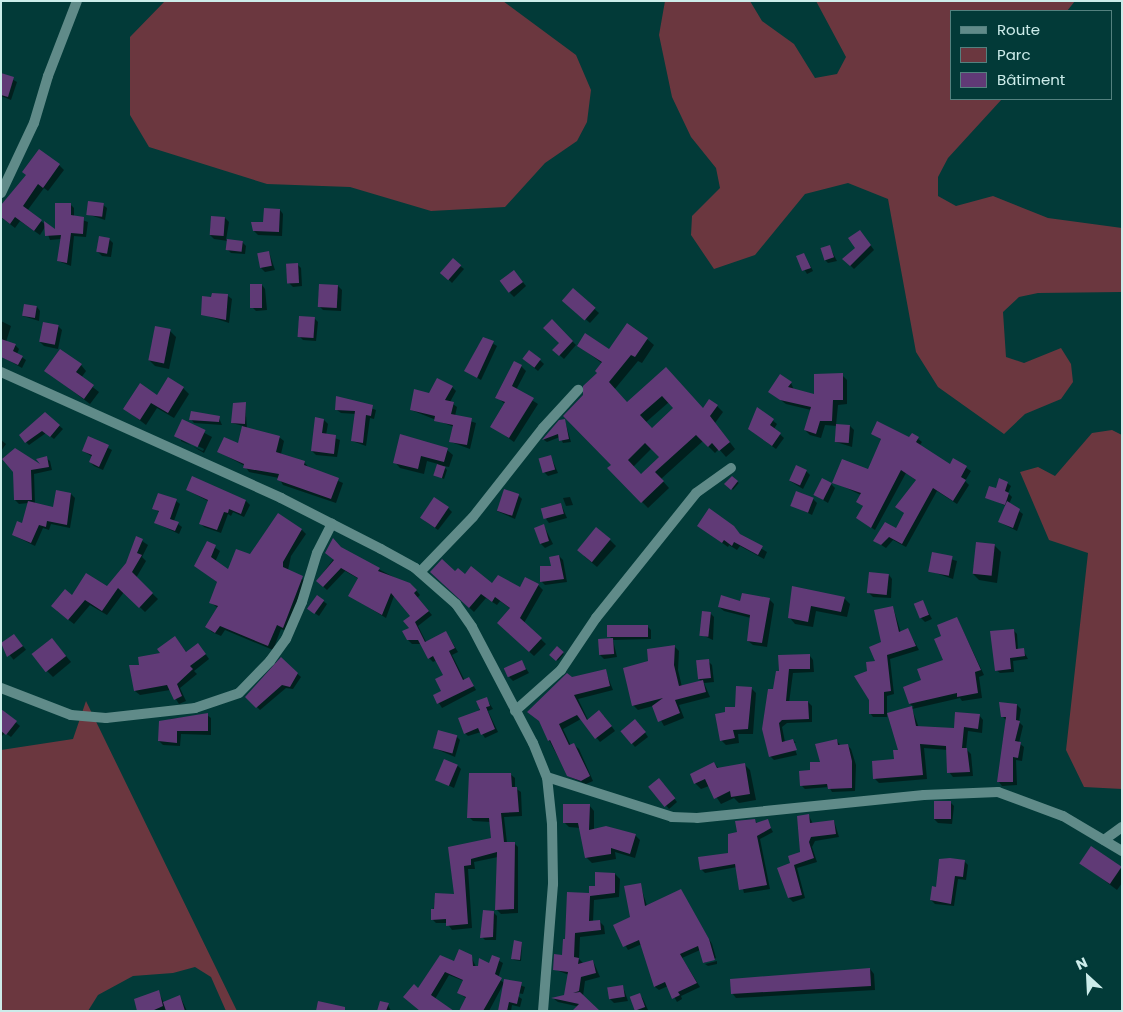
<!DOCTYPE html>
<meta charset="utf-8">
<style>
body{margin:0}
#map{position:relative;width:1123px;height:1012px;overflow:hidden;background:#023a38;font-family:Poppins,sans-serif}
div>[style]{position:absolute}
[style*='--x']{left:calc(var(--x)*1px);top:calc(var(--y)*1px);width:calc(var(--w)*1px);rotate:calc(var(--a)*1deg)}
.green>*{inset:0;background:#6b373f}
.shadow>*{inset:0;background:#0007;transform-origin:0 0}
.building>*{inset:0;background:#603a76;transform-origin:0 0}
.minor>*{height:10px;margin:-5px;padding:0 5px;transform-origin:5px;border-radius:5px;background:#608b89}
.tertiary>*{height:10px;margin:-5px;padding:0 5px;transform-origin:5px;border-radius:5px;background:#608b89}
span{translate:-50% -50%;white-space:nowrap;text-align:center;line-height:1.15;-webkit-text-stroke:4px #023a38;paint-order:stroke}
.frame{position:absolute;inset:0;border:2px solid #ccecea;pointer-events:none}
.legend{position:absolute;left:950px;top:10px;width:162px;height:90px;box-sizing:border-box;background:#023a38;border:1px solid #53817f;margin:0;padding:6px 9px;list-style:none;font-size:15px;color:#ccecea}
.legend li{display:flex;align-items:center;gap:10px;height:25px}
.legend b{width:25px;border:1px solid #53817f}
.north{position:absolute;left:1063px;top:952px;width:50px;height:50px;-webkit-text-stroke:4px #023a38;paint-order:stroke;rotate:335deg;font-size:14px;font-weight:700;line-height:20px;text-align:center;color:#ccecea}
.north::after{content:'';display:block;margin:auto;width:18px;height:22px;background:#ccecea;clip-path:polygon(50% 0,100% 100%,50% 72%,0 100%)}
</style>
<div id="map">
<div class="green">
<div style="clip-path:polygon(165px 1px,503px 1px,576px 55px,591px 90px,587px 122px,577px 141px,545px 163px,505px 207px,431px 211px,350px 187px,267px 184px,149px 147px,130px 115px,130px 37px)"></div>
<div style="clip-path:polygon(665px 1px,750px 1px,762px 21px,794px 44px,815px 78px,837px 74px,846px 57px,816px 1px,1075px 1px,1067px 11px,952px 11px,952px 99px,1002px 99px,948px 158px,938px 177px,938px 196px,956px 206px,993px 196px,1048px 218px,1122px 228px,1122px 292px,1038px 293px,1019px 297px,1003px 312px,1006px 357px,1024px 363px,1061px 348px,1071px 364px,1073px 382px,1061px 399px,1025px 414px,1004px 434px,938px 387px,916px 352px,888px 199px,848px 183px,805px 194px,755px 255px,714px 269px,691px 235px,692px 216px,720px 188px,716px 168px,691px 137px,672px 97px,659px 35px)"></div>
<div style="clip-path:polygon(1112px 430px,1122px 435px,1122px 789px,1084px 787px,1066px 750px,1088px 553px,1049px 540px,1020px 472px,1038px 467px,1055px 476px,1092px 433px)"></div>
<div style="clip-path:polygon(86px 701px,237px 1011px,226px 1011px,211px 977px,195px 967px,173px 973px,133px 976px,98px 995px,88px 1011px,1px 1011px,1px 750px,73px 739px)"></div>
</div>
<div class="shadow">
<div style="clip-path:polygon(1px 73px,17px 82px,11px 100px,1px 96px)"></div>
<div style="clip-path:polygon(59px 165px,64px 170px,48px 191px,44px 188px,27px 211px,56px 232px,70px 204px,74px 208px,74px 217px,88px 222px,86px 237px,74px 236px,71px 266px,58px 261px,61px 239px,50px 240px,45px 227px,40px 235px,20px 221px,15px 228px,1px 217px,1px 208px)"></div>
<div style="clip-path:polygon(103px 205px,107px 208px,105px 220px,87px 214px)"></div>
<div style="clip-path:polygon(280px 210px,283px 214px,282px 236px,258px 235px,254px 231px)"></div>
<div style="clip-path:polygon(225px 218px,229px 222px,226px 240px,242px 242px,246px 246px,245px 254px,231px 253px,227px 249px,228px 241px,214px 239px,210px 235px)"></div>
<div style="clip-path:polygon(860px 231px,874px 250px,854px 269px,844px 259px,856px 248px)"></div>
<div style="clip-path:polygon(109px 239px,113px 243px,111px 257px,102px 256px,98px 252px)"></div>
<div style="clip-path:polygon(829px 246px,837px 261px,828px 263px,825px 260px)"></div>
<div style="clip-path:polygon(269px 252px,275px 270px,265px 272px,261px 268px)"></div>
<div style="clip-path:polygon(804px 254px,813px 271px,807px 274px,797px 257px)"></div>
<div style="clip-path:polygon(297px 264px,301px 268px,302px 286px,293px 287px,289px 283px)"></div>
<div style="clip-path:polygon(460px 266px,464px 269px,452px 283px,446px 277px)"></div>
<div style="clip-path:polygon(518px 276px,526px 286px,514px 297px,510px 293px)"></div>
<div style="clip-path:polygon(262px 285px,265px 289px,267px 310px,256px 311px,252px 307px)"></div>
<div style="clip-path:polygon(338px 286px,342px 290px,341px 311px,323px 310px,319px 306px)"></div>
<div style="clip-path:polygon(573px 290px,599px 313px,590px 323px,568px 304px)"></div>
<div style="clip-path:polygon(228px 296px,232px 299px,229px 323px,202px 314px,212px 298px)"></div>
<div style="clip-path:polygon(37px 307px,40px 311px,39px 321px,23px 316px)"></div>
<div style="clip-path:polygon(314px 318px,318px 322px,316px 341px,303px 340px,299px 336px)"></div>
<div style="clip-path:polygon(1px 321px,11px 326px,6px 342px,15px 345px,19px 349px,17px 354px,26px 360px,22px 368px,1px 356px)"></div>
<div style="clip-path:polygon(552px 321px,576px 345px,564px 359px,554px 350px,560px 343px)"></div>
<div style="clip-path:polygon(58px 326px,62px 330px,58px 349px,44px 346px,40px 342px)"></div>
<div style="clip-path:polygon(170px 331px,176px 337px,169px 369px,155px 366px,149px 360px)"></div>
<div style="clip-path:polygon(484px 338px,497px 346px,481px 380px,466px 371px)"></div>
<div style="clip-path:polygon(evenodd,647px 339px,654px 345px,642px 363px,638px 361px,614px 390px,627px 403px,666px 369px,703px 410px,717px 406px,723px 412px,715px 423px,735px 449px,726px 457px,719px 449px,715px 453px,703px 441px,661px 479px,669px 488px,648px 508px,609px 468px,612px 465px,584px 395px,603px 364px,579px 346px,610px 350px,647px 339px,669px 402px,674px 408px,652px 430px,645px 423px,669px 402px,647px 339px,652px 448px,661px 457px,641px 475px,633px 467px,652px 448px)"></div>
<div style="clip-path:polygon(530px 351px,544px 364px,538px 371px,527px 362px)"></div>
<div style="clip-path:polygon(81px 365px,86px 371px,81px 378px,99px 392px,90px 404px,46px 371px)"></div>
<div style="clip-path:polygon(521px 366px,526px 371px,516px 390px,538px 404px,514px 442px,492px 426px,505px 404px,497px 397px)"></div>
<div style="clip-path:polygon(842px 375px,847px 380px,847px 404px,838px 405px,836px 425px,850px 426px,854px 430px,852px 447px,836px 442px,837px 426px,825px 425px,821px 438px,810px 435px,805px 430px,811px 410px,786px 404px,770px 392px,791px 383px,794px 390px,815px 396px)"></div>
<div style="clip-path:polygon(452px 387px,456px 391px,450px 402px,457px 407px,455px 416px,476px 423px,470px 449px,451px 442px,454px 427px,411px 410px,430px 394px)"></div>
<div style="clip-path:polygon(183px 388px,189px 394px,174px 418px,157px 408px,146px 425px,125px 409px)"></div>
<div style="clip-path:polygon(338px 397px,376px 410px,374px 419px,370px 418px,366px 446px,352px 441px,356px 414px,341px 413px,337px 410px)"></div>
<div style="clip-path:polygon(245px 404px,247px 428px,279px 437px,284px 441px,281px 454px,304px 462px,309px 468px,343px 483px,336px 503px,283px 485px,279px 478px,249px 472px,245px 466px,219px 452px,239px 445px,243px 426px,232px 423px)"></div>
<div style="clip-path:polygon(758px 409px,777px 424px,774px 429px,784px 438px,776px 449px,749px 429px)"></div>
<div style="clip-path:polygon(45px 414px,63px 429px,54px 439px,46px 433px,29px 445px,26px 442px)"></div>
<div style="clip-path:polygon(219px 418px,222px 425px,194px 423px,191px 419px)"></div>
<div style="clip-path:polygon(324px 420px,328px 424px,326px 435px,340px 440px,337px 457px,316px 455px,312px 451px)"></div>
<div style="clip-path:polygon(evenodd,182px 421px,212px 437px,204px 453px,175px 436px,182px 421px,181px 438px,204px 449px,203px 451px,181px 441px,181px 438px)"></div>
<div style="clip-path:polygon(565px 421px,571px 442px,563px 443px,560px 437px,547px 442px,544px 440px,549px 433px)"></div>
<div style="clip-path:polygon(873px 434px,910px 439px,913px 435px,922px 442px,919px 446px,951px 466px,954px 460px,971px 471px,965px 481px,969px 485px,957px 504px,937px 491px,906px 547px,893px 540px,886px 548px,875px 541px,897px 529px,905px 514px,897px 507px,917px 481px,906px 473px,875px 530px,857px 518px,864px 507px,858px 502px,861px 495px,834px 482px,868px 471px,882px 440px)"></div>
<div style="clip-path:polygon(89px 438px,112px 450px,103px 470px,94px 466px,90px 462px,93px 457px,83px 451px)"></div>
<div style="clip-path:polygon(1px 440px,6px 444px,1px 451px)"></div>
<div style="clip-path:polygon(15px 449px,44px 468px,38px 459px,46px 458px,50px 461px,52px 470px,34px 474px,35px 504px,54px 509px,71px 494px,75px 498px,70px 528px,51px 524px,49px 530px,43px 528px,35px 546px,13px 535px,23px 525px,28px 503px,19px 504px,15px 500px)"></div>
<div style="clip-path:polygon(447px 450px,453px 455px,449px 467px,443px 466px,447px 470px,444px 479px,434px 474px,438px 464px,427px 461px,424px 474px,400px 468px,395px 462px)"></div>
<div style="clip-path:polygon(551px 457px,558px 473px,548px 476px,544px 472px)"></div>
<div style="clip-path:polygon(806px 471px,810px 475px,803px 489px,790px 481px)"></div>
<div style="left:732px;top:477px;width:9px;height:9px;rotate:41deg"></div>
<div style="clip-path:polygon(192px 478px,246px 501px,250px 505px,244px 517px,233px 512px,231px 516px,228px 514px,221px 533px,204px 527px,200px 523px,208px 501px,187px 490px)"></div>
<div style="clip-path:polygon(1007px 483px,1011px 486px,1008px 493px,1012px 497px,1009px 504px,1023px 514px,1017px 531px,999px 522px,1006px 506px,987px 497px)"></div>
<div style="clip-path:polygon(831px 484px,835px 488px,828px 503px,815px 495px)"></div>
<div style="clip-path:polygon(518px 495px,522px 499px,515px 519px,497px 511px)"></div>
<div style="clip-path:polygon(570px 497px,573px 505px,566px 506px,563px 498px)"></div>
<div style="clip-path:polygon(813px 499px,817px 503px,812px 515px,792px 505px)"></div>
<div style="clip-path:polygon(176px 501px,180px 504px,174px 521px,182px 527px,179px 534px,156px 523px,160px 513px,154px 508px)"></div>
<div style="clip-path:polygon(561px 504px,567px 518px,549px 523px,546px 519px)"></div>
<div style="clip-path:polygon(448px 508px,452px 512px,438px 530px,425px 521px)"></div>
<div style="clip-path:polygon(544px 526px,553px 544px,545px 548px,541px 544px)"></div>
<div style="clip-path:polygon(698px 526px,739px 535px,767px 552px,764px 559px,740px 546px,737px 550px,729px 545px,728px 547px)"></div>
<div style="clip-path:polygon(302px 530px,306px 534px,291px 556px,288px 570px,307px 582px,288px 632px,281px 629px,273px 650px,225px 630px,221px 636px,212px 632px,207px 627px,218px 608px,210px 602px,218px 583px,195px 565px,208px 543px,220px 551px,215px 562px,229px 571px,250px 556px)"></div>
<div style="clip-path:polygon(136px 537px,148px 545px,142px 557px,146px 561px,136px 578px,158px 599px,145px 612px,124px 592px,107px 615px,90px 605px,74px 624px,57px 611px,72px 597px,107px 587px,127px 564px)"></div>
<div style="clip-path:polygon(610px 540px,616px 546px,597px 567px,584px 556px)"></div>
<div style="clip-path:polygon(977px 543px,995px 546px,1001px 552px,997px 583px,979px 580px,973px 574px)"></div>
<div style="clip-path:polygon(341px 549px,414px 588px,420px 595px,417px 598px,432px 615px,418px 626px,426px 642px,446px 632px,458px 652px,452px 655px,465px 681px,469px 678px,476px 690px,442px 708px,434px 695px,442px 692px,444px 675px,437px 660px,433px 662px,429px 658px,421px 644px,412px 644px,408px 640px,412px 616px,394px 596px,386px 618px,350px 596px,359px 579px,345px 571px,327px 590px,317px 581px)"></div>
<div style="clip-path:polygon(933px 554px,957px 561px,953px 579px,930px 571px)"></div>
<div style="clip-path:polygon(559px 556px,563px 560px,567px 582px,545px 585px,541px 581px)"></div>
<div style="clip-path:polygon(431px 572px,455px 573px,492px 585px,520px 588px,538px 585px,543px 590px,524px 623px,546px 644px,534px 656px,498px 623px,511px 609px,500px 601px,497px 605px,486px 598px,474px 612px)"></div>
<div style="clip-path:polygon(889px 575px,892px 579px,891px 598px,873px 597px,869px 593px)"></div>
<div style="clip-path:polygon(793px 588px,844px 598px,850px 604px,847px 617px,816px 611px,813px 627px,795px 624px,790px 618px)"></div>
<div style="clip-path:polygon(769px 599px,774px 604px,767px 647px,753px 645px,748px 641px,751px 618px,724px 611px,719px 607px)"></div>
<div style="clip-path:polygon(323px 601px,327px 604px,319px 616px,309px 609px)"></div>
<div style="clip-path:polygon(922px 601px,932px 619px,925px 622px,921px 618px)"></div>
<div style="clip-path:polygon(893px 607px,901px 633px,908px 630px,919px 650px,890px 659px,894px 694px,887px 696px,887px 717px,873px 717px,870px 713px,868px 671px,877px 662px)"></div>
<div style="clip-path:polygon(710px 613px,714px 617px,713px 640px,702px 635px)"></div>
<div style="clip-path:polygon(957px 618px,984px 675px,979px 677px,982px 698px,962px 701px,960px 698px,912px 709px,919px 728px,955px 729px,979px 715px,983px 720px,982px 733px,968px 731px,966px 749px,971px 754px,973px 776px,953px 777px,949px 772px,948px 750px,924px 748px,927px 779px,879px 783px,875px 779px,896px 760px,900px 751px,889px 713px,914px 707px,910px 704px,922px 681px,944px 661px,943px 637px)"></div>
<div style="clip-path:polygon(647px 626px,651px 630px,651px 639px,613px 640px,617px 657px,604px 659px,600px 655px,612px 639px,609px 636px)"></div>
<div style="clip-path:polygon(1013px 630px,1017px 634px,1018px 650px,1023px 650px,1028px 659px,1013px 661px,1014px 672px,1000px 673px,996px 670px)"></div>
<div style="left:14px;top:635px;width:19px;height:16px;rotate:51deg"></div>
<div style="clip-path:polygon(175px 637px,187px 653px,202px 649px,209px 659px,194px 671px,197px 674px,180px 688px,186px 701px,179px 704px,170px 690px,140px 695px,135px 691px,131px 666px,140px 666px,162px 654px)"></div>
<div style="clip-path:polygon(52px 639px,71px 662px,53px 677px,47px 671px)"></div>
<div style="clip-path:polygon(674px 646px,679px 651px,678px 670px,682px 687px,702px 682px,699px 679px,708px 661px,712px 665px,714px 682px,704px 683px,710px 697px,679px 705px,684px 718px,664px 726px,653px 706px,638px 710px,633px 705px,649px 662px)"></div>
<div style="left:557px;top:648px;width:9px;height:9px;rotate:41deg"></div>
<div style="clip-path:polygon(810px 656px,813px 660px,814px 672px,793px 673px,789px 703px,808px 702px,812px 706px,812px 722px,787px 723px,782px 727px,785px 742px,793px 740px,796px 743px,793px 743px,797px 755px,774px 760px,770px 756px,777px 672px)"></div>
<div style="clip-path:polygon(281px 659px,301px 677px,293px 689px,286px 688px,260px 710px,247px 697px)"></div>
<div style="clip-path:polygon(521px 661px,529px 673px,513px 681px,509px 677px)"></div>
<div style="clip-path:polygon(605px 670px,613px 690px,578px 699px,588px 720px,604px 716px,615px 731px,600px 742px,581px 719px,563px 729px,571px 746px,574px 745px,579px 749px,593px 781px,586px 784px,568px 776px,549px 740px,571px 678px)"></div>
<div style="clip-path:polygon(751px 688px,756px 693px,753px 734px,738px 734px,739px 743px,726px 745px,721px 740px,726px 713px,736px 708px)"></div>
<div style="clip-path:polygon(486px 698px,493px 709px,488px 711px,498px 732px,485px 738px,481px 732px,468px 736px,465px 733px)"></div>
<div style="clip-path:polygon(1017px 705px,1021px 709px,1019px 722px,1023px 726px,1019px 743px,1024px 747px,1022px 761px,1016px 760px,1017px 785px,1002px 786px,999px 782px,1006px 720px,1002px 716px)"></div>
<div style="clip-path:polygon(1px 710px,20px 726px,11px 737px,5px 733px,1px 737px)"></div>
<div style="clip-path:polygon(207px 715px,211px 718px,211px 735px,181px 734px,180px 746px,163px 745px,159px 741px,170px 719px)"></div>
<div style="clip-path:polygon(639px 724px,648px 737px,635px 747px,622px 731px)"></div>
<div style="clip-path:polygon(456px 736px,460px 740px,455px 757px,434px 748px)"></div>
<div style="clip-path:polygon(837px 741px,841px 746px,847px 745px,851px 749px,856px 765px,855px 791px,832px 792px,829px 787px,805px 789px,802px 786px)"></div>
<div style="clip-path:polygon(714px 763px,719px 769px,744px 764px,750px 770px,756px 800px,739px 803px,734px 798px,721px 804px,709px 786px,701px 789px,695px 783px)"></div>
<div style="clip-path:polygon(458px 766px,461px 769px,454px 788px,437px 780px)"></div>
<div style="clip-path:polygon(510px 774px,515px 778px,515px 788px,521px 792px,522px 816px,504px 817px,507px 843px,514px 843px,518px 847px,518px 913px,501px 914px,497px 910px,498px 857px,474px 862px,475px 869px,468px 869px,472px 928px,452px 930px,447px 923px,436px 923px,432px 919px,436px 894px,456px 895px,450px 848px,492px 839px,491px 822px,473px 821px,469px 817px)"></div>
<div style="clip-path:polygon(662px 783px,677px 802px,669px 809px,650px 786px)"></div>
<div style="clip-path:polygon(950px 802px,954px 806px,952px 824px,938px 823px,934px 819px)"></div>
<div style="clip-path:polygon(589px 805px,594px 811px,594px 830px,635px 835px,640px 840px,635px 858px,615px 852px,616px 859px,592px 863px,586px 857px,581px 828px,569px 827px,564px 822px)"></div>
<div style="clip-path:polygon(809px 816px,813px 824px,834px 821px,839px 837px,815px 841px,812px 847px,817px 862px,797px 868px,805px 898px,793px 902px,789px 898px,792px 864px,801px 853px)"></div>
<div style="clip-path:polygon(754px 820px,758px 824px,767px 821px,773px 832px,760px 839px,770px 889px,744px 893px,737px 867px,705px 873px,701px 869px,729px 854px)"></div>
<div style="clip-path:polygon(1091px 848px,1122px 869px,1122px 883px,1117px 890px,1081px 863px)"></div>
<div style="clip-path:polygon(964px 861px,968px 865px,966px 880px,958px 879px,954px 906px,935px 904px,931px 900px,937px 888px)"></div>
<div style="clip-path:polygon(615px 874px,620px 879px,619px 897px,594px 900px,593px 922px,599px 921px,604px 926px,605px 934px,580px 937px,579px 959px,584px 964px,593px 961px,600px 977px,585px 981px,583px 996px,598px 1011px,558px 1002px,554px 999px,565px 996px,569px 975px,554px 969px,563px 956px,567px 941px,590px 894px)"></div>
<div style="clip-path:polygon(640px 884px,647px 906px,680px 891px,712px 944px,716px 958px,704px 963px,700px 950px,682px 958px,700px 987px,681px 996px,682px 999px,677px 1002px,668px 986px,659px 990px,655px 987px,642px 944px,628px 950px,614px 926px,631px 918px)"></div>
<div style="clip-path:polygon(494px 913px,497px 916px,496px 940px,485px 940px,482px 937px)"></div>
<div style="clip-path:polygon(522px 943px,521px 961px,514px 960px,512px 958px)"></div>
<div style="clip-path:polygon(471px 956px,476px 967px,490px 964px,492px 957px,503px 963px,498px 978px,504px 983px,489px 1011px,460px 1011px,467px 999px,459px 993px,464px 981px,449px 975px,435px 999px,451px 1011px,419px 1011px,418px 989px,455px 963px)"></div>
<div style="clip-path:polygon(717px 961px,717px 964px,708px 966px,705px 964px)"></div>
<div style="clip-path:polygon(870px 969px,874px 974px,875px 990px,736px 998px,732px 993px)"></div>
<div style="clip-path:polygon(505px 980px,525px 987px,523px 994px,512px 992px,522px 999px,520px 1007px,512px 1005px,511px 1011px,500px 1011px)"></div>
<div style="clip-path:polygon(623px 987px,628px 1001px,614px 1003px,610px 999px)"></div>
<div style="clip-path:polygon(158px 991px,164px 1003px,180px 996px,187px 1011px,139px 1011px)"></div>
<div style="clip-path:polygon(640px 995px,643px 999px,648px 1010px,637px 1010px)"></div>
<div style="clip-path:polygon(388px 1005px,391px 1011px,378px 1011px)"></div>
</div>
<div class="building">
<div style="clip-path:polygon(1px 73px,14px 77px,8px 97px,1px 95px)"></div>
<div style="clip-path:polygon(39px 149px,60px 164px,43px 188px,38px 184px,23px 206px,42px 220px,34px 231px,15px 217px,10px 224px,1px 217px,1px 205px,26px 175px,22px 172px)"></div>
<div style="left:88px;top:201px;width:16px;height:14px;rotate:7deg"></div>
<div style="clip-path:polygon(55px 203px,71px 203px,71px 215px,84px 217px,83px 234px,71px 233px,67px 263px,57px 261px,61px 235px,45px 236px,44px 221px,55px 229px)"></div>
<div style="clip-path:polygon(264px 208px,280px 209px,279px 232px,253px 231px,251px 222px,263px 222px)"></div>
<div style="left:211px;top:216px;width:14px;height:19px;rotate:4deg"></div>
<div style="clip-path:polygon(860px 230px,871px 245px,850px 266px,842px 259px,855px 248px,848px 238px)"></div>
<div style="left:99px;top:236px;width:11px;height:16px;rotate:10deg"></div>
<div style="left:227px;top:239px;width:16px;height:11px;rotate:7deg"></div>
<div style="left:830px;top:245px;width:13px;height:10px;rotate:72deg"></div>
<div style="left:269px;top:251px;width:15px;height:12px;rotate:79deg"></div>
<div style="clip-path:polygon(804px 253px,811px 268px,802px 271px,796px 256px)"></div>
<div style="left:453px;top:258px;width:11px;height:20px;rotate:41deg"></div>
<div style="left:298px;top:263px;width:20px;height:12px;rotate:87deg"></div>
<div style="left:514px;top:270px;width:15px;height:18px;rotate:53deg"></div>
<div style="left:250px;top:284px;width:12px;height:24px"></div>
<div style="left:319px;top:284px;width:19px;height:23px;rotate:3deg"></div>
<div style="left:573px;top:288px;width:30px;height:17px;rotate:41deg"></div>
<div style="clip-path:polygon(212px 293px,228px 294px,226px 320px,201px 315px,202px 296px,211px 297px)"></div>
<div style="left:24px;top:304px;width:13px;height:12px;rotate:9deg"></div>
<div style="left:299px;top:316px;width:16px;height:21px;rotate:4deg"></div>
<div style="clip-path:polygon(552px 319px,573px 341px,559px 356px,552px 350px,559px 343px,543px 328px)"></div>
<div style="left:43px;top:322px;width:16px;height:20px;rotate:11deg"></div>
<div style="clip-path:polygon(evenodd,627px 323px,648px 338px,635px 357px,631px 355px,609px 382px,627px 402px,666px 367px,703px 408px,709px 399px,718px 405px,710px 416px,730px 442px,719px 451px,712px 443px,708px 447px,696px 435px,655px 472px,664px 481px,641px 503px,607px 468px,611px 465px,563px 416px,583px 395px,583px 386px,597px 373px,595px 371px,602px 362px,577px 346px,585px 333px,609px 349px,627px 323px,662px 396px,673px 408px,652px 428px,640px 415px,662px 396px,627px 323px,645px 443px,659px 457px,641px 474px,628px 460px,645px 443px)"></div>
<div style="left:155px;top:326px;width:16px;height:35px;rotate:11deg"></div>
<div style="clip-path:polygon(483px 337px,494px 341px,477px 378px,464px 371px)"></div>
<div style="clip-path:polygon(1px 339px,16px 344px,13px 351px,23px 356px,18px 365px,1px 357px)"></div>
<div style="clip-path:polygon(60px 349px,82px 364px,76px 372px,94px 385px,84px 399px,44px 371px)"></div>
<div style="left:529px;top:350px;width:15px;height:11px;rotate:37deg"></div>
<div style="clip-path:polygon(514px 361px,522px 365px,512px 386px,534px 398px,509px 438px,490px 427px,505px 402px,495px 398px)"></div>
<div style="clip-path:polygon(843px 373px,843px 400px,833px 400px,832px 421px,820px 421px,816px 434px,804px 430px,811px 407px,780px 400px,768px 392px,780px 374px,792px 382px,788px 387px,814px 394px,814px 374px)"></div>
<div style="clip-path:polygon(168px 377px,184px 387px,168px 413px,151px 403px,140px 420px,123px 409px,140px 383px,157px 395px)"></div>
<div style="clip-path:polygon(437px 378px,453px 386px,445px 400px,454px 402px,451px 414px,472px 418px,467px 445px,449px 442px,453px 425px,434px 421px,435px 416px,410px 410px,414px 389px,429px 393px)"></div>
<div style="clip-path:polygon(336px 396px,373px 405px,371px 416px,366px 415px,363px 443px,351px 441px,355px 411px,335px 410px)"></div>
<div style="clip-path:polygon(246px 402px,245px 424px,231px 423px,233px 403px)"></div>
<div style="clip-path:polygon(757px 407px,774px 419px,770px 425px,781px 433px,772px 446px,748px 429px)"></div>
<div style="clip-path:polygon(191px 411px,220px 416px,219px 422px,189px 420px)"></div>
<div style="clip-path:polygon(45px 412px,60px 425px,50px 437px,42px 431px,25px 443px,19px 435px)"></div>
<div style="clip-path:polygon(315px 417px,324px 419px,322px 433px,336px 435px,334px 454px,311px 451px)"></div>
<div style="left:182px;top:419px;width:26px;height:19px;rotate:25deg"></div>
<div style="clip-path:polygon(565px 419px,569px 439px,559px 441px,558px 434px,542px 440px,559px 420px)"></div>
<div style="clip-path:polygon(877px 421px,909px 437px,912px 433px,919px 437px,916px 442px,950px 464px,953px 458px,967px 466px,961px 477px,966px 480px,953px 501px,933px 488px,902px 544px,889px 537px,881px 545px,873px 541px,885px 522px,896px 528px,904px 513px,895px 507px,916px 480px,901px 470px,871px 528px,856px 518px,863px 506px,856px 502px,861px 493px,832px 483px,842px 459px,868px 469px,881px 439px,871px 434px)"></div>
<div style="left:836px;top:424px;width:14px;height:18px;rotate:4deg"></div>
<div style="clip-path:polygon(242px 426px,280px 436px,276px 452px,305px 461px,304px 465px,339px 478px,331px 499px,277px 480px,279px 474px,243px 468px,244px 464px,217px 452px,224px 437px,238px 443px)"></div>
<div style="clip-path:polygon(400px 434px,448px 448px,444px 462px,421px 456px,418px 469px,393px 463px)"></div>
<div style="clip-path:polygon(88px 436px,109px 445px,99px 467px,89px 462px,92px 455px,82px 451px)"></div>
<div style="clip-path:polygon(15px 448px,40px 464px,36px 459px,47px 456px,49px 467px,31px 470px,32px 500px,14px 500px,13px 472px,2px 459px)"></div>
<div style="left:551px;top:455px;width:15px;height:13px;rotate:74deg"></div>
<div style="left:437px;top:464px;width:9px;height:12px;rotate:18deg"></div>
<div style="left:796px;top:465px;width:12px;height:17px;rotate:24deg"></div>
<div style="clip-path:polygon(192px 476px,246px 500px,241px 514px,229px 509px,228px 513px,224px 512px,217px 530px,199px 524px,208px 500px,186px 490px)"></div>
<div style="clip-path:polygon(732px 476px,738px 481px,731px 490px,724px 484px)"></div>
<div style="left:822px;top:478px;width:11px;height:19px;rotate:27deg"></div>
<div style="clip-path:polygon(999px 478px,1008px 482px,1005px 491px,1009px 493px,1005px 505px,985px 498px,989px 486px,996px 488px)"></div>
<div style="left:504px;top:489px;width:16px;height:23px;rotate:18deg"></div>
<div style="clip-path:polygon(56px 490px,71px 493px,67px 525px,47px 521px,46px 527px,39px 525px,31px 543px,12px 535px,17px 521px,22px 523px,28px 501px,53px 507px)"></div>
<div style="left:796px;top:491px;width:19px;height:16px;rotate:21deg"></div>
<div style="clip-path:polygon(158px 493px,177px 499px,170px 519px,179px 522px,175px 531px,154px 523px,159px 511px,152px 509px)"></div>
<div style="left:434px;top:497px;width:18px;height:25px;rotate:34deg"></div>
<div style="clip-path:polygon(1007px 501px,1020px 509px,1013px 528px,998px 522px)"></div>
<div style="left:561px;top:503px;width:11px;height:21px;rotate:75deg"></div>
<div style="clip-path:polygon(709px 508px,734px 526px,740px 534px,763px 546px,758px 555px,734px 542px,732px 546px,724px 540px,722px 543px,697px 526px)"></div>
<div style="clip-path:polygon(278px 513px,302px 529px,283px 562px,283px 567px,303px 576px,283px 628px,277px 625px,268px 646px,220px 626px,215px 633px,205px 627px,218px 606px,209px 603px,217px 582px,194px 566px,207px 541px,216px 545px,211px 557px,228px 569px,236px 549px,250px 554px)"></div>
<div style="clip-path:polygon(544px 524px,549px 541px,540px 544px,534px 528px)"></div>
<div style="left:596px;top:527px;width:19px;height:30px;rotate:39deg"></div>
<div style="clip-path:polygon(136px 536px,143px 539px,137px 553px,142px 555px,132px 572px,153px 593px,139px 608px,118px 588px,102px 611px,85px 600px,68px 620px,51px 606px,65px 589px,72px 595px,86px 573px,107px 586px,126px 563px)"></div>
<div style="clip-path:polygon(333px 538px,341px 547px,380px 568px,378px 571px,410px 583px,417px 590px,414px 593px,429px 611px,415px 622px,425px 642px,446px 631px,455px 648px,449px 651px,463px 680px,469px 677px,474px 686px,437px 704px,433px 695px,441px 691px,435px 679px,443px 675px,433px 656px,428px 659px,418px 640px,407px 640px,402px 631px,409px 628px,403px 621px,410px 616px,391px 593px,382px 615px,348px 596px,358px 578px,341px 568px,323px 587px,316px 581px,334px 560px,325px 553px)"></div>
<div style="left:976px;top:542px;width:19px;height:32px;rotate:6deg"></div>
<div style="left:932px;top:552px;width:21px;height:20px;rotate:11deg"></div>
<div style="clip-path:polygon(559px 555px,564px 579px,540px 582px,540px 566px,551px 566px,549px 557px)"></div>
<div style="clip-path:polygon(442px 559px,455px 571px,458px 568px,465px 574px,471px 566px,492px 583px,498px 575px,520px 587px,525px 577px,539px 584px,520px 618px,542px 638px,529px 652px,497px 623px,510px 608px,495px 597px,492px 602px,481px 594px,469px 608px,430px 572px)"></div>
<div style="left:869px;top:572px;width:20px;height:21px;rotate:6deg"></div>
<div style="clip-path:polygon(792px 586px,845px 597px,841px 612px,811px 606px,808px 622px,788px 618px)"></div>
<div style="clip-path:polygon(742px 593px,770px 598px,762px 643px,747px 641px,750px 615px,718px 607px,721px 595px,740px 601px)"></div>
<div style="left:317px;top:595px;width:9px;height:17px;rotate:36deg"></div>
<div style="left:923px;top:600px;width:16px;height:10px;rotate:68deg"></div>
<div style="clip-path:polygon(893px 606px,899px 632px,908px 628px,916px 646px,887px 655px,891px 691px,884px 692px,884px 714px,869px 714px,869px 700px,854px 676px,867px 671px,866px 662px,875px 661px,869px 647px,881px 642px,874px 610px)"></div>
<div style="left:702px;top:611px;width:9px;height:25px;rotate:6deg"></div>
<div style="clip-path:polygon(957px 617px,981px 670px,975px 672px,978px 693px,957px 697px,957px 693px,909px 704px,903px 687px,921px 680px,917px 669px,943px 660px,934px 639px,941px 636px,937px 625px)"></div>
<div style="left:607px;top:625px;width:41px;height:12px"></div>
<div style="clip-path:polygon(1014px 629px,1016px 649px,1024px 648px,1025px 656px,1010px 658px,1011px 669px,995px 671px,990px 631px)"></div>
<div style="clip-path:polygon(14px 634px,23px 646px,7px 657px,1px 643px)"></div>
<div style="clip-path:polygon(175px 636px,186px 652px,198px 643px,206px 654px,190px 666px,193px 669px,177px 684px,182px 696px,174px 700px,167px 685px,134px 691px,129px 665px,139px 665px,138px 657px,160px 653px,157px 649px)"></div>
<div style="left:52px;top:638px;width:23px;height:26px;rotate:52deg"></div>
<div style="left:613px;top:638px;width:16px;height:15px;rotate:86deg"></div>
<div style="clip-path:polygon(675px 645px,674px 665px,679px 686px,703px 680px,706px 692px,675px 700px,680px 713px,658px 722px,652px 706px,663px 698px,632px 706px,623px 668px,648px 661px,647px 649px)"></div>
<div style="left:557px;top:646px;width:9px;height:12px;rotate:41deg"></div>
<div style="clip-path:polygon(810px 654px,810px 669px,789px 669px,786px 701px,808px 701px,809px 719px,782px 720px,779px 723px,782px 742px,793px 739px,797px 750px,769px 757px,762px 729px,768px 689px,773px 689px,776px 671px,779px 671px,778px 655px)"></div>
<div style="clip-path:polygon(281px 657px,298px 673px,290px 687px,282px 685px,256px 708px,245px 697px)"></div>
<div style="left:709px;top:659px;width:19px;height:13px;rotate:84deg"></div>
<div style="left:522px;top:660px;width:10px;height:20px;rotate:66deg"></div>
<div style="clip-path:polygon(606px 669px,610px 686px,574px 695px,587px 720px,599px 710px,612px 726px,595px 739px,577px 715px,559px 724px,569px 745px,574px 743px,590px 776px,581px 781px,567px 776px,550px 740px,548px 741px,539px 721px,527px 712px,567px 673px,572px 677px)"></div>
<div style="clip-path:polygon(736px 686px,752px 687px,748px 729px,733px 730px,735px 738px,720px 741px,715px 714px,725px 712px,725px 707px,735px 707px)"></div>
<div style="clip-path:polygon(487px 697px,490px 706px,483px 708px,486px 707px,495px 729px,481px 735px,478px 728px,464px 734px,458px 718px,480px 710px,476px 701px)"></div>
<div style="clip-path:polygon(999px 702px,1017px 704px,1016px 720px,1020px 721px,1015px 741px,1021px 742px,1018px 758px,1013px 757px,1013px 782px,997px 782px,1006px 717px,1001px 717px)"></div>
<div style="clip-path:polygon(912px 706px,916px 726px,954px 728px,955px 712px,980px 714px,978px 729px,964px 727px,962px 748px,967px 748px,970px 772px,947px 773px,946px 746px,920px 744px,923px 775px,873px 779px,872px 761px,894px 759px,893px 750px,898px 750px,887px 713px)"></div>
<div style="clip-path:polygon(1px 709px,17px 721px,6px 735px,1px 731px)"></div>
<div style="clip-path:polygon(208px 713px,208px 731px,177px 731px,177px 743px,158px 741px,159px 721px)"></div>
<div style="left:635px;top:719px;width:17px;height:19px;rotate:50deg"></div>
<div style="left:438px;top:730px;width:20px;height:19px;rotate:15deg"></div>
<div style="clip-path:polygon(837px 739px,838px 745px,848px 744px,852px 761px,852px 788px,828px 789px,827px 784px,800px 786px,799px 771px,810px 770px,810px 762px,820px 762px,815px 744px)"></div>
<div style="left:444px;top:759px;width:15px;height:23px;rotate:23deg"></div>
<div style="clip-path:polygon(714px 762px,717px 768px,745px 763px,750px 794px,731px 797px,730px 791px,714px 799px,705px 779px,694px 784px,690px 774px)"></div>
<div style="clip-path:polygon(469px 773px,511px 773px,512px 787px,517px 787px,519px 812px,501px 813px,504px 842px,515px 842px,514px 909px,495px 910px,497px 852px,471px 859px,471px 865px,464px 866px,468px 924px,446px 926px,446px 919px,431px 920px,431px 909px,434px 909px,435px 893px,454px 894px,448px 847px,491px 838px,489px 818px,467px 818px)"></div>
<div style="left:659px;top:778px;width:26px;height:14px;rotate:51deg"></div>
<div style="left:934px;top:801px;width:17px;height:18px"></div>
<div style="clip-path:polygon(563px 804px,590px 804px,589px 830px,606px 826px,636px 834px,630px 854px,611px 848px,611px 854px,585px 858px,578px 823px,563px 823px)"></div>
<div style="clip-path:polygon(809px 814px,810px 823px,834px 820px,836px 834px,811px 837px,809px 842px,814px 858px,794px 865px,802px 895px,788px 898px,777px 868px,790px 863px,788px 856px,800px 852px,797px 816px)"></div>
<div style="clip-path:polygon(755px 819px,756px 823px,768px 819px,771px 828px,757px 836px,767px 885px,739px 890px,735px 864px,700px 870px,698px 857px,728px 853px,728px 834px,737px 832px,735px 821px)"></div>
<div style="left:1091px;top:846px;width:37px;height:21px;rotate:34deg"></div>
<div style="clip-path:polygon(950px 858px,965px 860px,963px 877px,955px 876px,951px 904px,930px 900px,932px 886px,936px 887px,939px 859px)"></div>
<div style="clip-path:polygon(595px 872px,615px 873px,615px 893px,590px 896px,589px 921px,600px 920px,601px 930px,575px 933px,574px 957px,579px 958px,578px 964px,593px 960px,596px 973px,581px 977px,579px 991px,573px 993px,580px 992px,600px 1011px,572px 1011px,579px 1004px,551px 998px,564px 995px,568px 972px,553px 970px,554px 954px,562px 955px,563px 939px,565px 939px,567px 892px,589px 893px,589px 886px,595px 886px)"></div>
<div style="clip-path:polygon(641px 883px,645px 906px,681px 889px,709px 939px,715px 960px,703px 963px,698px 946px,680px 954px,697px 983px,678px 992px,680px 995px,672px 999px,665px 982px,654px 987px,639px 940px,623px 947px,613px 925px,630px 917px,624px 886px)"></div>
<div style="clip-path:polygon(483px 910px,494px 911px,493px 937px,480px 938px)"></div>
<div style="clip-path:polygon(514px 940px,522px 942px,520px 960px,511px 959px)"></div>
<div style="clip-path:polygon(459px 949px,472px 955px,473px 966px,478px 966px,479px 958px,489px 963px,492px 955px,500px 958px,495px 974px,502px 978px,483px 1011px,459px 1011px,466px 997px,457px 993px,463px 980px,445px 972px,431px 995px,454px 1011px,420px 1011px,403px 997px,414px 984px,418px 988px,440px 955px,454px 961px)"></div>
<div style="clip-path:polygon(870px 968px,871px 986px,731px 994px,730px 979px)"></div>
<div style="clip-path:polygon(504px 979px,522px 982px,517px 1004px,509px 1002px,507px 1011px,498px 1011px)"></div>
<div style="left:623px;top:985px;width:12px;height:16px;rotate:81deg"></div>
<div style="clip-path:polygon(159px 990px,163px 1006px,152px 1011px,137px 1011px,134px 999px)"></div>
<div style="left:640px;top:993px;width:15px;height:11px;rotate:70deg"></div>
<div style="clip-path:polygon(180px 995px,185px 1011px,166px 1011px,163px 1002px)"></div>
<div style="clip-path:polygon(318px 1001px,345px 1007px,345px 1011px,316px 1011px)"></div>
<div style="clip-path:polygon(380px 1001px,389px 1003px,386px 1011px,377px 1011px)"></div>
</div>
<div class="minor">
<div style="--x:1;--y:193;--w:77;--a:-64.8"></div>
<div style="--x:34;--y:123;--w:49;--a:-73.4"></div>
<div style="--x:48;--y:76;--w:80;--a:-68.9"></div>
<div style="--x:420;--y:572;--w:76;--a:-46.1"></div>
<div style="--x:473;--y:517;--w:113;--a:-51.8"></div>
<div style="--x:543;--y:428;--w:52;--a:-47.4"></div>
<div style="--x:1;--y:688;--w:75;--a:21.1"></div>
<div style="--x:71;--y:715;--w:35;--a:5"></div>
<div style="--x:106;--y:718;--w:90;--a:-6.4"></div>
<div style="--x:195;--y:708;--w:46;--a:-18.8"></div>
<div style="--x:239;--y:693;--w:45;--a:-45.9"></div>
<div style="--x:270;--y:661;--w:27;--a:-54"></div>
<div style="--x:286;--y:639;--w:40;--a:-66.6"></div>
<div style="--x:302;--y:602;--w:51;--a:-73"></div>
<div style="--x:317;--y:553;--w:33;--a:-63"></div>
<div style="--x:515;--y:711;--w:62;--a:-41.7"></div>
<div style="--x:561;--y:670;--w:63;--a:-56.1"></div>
<div style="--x:596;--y:618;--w:160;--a:-51.3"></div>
<div style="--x:696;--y:493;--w:43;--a:-35.5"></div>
<div style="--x:547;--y:777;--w:131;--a:17.7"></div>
<div style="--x:672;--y:817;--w:25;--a:2"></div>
<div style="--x:697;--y:818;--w:228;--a:-5.8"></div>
<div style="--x:924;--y:795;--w:74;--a:-2.3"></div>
<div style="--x:998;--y:792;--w:69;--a:20.3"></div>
<div style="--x:1063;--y:816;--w:69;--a:30.7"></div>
<div style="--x:1104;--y:840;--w:22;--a:-36"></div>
</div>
<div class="tertiary">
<div style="--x:1;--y:372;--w:307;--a:24.2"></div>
<div style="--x:281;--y:498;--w:112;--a:27"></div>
<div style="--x:381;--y:549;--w:39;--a:29"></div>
<div style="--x:415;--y:568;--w:55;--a:41.3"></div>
<div style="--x:456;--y:604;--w:28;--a:55"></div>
<div style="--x:472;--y:627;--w:131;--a:62.3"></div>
<div style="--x:533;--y:743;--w:37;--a:68"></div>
<div style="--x:547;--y:777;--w:47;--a:83.9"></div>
<div style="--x:552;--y:824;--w:60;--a:89"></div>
<div style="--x:553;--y:884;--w:127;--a:94.5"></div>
</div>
<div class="frame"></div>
<ul class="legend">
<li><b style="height:6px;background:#608b89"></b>Route</li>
<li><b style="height:14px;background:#6b373f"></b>Parc</li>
<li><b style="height:14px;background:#603a76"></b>Bâtiment</li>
</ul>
<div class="north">N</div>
</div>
